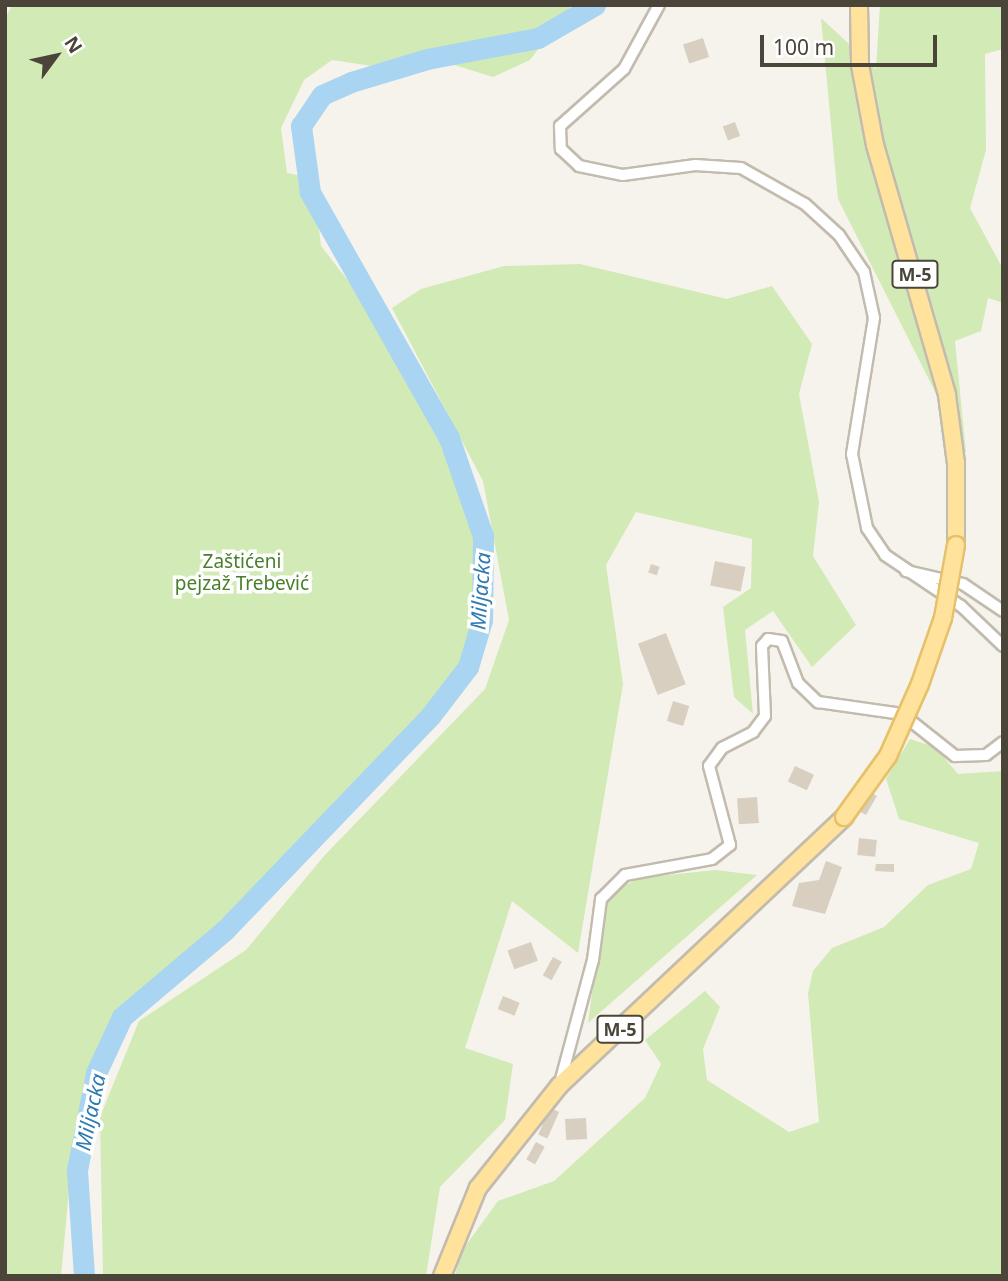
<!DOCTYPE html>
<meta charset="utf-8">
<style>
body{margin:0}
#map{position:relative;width:1008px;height:1281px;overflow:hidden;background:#f6f3ec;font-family:"Noto Sans",sans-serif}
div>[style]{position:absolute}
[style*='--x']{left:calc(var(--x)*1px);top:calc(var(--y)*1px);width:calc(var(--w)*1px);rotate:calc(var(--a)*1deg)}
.green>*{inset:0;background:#d2eab5}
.river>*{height:21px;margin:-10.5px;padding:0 10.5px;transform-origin:10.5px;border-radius:10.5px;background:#a9d4f2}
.building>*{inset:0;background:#d8cfc1;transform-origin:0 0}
.roads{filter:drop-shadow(2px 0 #c2bbae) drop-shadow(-2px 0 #c2bbae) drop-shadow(0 2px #c2bbae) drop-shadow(0 -2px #c2bbae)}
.minor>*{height:10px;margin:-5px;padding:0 5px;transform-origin:5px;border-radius:5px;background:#fff}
.primary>*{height:16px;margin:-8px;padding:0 8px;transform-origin:8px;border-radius:8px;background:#ffe39c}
.bridges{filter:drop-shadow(2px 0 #e6c16a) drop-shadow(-2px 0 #e6c16a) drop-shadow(0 2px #e6c16a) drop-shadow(0 -2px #e6c16a)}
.primary-bridge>*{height:16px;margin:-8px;padding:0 8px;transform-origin:8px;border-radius:8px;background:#ffe39c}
span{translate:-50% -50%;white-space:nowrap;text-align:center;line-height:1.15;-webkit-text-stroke:7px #fff;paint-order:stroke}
.shield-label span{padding:2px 5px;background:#fff;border:2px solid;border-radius:5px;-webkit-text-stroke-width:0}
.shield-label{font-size:18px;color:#4b4439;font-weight:700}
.park-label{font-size:19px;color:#4a7f2a}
.water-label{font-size:21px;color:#2e7ab2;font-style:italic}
.frame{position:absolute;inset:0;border:7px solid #4b4439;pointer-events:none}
.north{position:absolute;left:21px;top:21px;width:70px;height:70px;-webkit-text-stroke:5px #fff;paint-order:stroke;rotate:57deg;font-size:19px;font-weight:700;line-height:28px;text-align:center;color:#4b4439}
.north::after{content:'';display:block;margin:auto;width:24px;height:32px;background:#4b4439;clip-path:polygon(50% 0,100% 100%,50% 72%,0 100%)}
.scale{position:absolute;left:760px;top:35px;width:177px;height:32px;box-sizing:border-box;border:4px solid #4b4439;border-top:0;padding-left:9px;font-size:21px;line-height:24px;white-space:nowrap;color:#4b4439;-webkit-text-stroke:5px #fff;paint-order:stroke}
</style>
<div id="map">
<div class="green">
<div style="clip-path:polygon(12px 5px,572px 5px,530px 60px,493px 77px,445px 62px,372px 66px,332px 60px,304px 80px,281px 128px,287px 173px,313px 178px,321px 246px,384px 327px,449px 438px,475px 507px,486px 630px,460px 665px,436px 720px,266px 885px,226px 941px,140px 999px,111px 1049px,71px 1169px,61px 1276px,5px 1276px,5px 19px)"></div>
<div style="clip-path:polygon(880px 5px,1003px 5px,1003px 49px,985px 54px,986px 150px,970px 208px,1003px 269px,1003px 303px,988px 298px,981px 331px,955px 341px,966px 453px,838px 199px,821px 18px,876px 69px)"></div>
<div style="clip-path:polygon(580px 264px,727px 299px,772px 286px,812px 344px,799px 394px,819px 502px,813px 556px,856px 625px,812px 667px,773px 611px,745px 630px,753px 714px,734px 697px,723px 607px,751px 588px,752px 539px,636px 512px,606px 565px,623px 684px,578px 953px,512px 901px,465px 1048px,513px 1064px,505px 1120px,440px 1187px,426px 1276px,103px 1276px,100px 1117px,139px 1021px,246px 950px,324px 856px,485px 689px,509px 620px,483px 481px,392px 308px,421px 289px,504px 266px)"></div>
<div style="clip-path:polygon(910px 739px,935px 747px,958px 774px,1003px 771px,1003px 1276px,455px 1276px,461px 1252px,498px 1201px,554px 1181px,645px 1098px,661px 1064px,645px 1040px,705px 991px,720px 1007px,703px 1049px,707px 1080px,789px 1132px,819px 1122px,808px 993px,813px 971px,832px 948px,884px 927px,928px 885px,971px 869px,979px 843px,899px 819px,886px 779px)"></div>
<div style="clip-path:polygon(715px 870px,757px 875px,588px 1023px,605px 896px,639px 878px)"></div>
</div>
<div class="river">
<div style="--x:84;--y:1276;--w:106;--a:-93.8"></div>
<div style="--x:77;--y:1170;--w:99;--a:-78.9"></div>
<div style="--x:96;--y:1073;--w:62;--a:-65.1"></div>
<div style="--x:122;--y:1017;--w:135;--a:-40.2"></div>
<div style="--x:225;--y:930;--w:298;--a:-46.2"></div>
<div style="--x:431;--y:715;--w:61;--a:-52.4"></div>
<div style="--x:468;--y:667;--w:49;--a:-73.4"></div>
<div style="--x:482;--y:620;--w:84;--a:-89.3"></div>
<div style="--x:483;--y:536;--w:104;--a:-109.1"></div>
<div style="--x:449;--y:438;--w:283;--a:-119.5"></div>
<div style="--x:310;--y:192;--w:67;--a:-97.8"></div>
<div style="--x:301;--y:126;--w:37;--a:-56"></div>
<div style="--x:322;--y:95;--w:32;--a:-24"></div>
<div style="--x:351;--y:82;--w:79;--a:-16.8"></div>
<div style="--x:427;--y:59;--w:113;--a:-10.7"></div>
<div style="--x:538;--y:38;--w:66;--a:-30.1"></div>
</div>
<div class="building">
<div style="left:703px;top:38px;width:20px;height:21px;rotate:72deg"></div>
<div style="left:735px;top:122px;width:15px;height:13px;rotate:70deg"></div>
<div style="left:715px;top:561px;width:31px;height:25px;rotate:11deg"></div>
<div style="left:651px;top:564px;width:9px;height:9px;rotate:18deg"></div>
<div style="left:666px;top:633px;width:55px;height:30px;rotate:69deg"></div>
<div style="left:673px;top:701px;width:17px;height:21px;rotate:17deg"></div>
<div style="left:795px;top:766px;width:21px;height:17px;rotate:25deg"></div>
<div style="left:870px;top:792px;width:8px;height:22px;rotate:30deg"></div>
<div style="left:757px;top:797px;width:26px;height:20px;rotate:86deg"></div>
<div style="left:859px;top:838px;width:18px;height:17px;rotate:6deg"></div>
<div style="clip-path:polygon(826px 861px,842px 867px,825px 914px,792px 906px,799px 883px,819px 880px)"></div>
<div style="clip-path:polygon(876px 864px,894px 864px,894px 872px,875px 871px)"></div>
<div style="left:531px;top:942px;width:20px;height:25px;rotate:70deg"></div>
<div style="left:553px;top:957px;width:10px;height:21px;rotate:29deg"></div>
<div style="left:503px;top:996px;width:18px;height:14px;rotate:22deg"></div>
<div style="left:550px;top:1108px;width:10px;height:29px;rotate:24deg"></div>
<div style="left:586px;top:1118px;width:21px;height:21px;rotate:87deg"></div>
<div style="left:536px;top:1142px;width:10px;height:20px;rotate:29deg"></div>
</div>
<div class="roads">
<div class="minor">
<div style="--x:659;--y:5;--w:73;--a:118.7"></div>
<div style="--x:624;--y:69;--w:86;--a:138.3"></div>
<div style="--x:560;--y:126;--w:23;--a:88"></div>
<div style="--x:561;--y:149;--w:25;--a:43"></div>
<div style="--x:579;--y:166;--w:45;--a:11.6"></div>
<div style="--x:623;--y:175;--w:73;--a:-7.9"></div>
<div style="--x:695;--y:165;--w:46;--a:3.7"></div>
<div style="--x:741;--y:168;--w:73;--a:29.4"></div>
<div style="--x:805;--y:204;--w:46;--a:42.4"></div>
<div style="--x:839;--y:235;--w:45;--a:56"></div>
<div style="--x:864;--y:272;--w:47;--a:77.7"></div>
<div style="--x:874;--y:318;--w:138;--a:99.2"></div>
<div style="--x:852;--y:454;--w:76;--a:78.5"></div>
<div style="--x:867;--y:528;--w:32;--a:56"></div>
<div style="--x:885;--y:555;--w:92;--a:33.9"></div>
<div style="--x:961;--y:606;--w:58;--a:43.6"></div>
<div style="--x:906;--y:571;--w:58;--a:12.8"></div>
<div style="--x:963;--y:584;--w:48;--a:34"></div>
<div style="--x:560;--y:1083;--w:127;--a:-75"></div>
<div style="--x:593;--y:960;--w:62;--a:-82.5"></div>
<div style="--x:601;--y:899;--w:34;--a:-45"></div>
<div style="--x:625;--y:875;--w:88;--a:-10.4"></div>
<div style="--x:712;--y:859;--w:23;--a:-38"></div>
<div style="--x:730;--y:845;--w:82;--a:-104.9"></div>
<div style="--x:709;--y:766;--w:22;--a:-54"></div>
<div style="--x:722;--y:748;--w:35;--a:-27"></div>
<div style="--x:753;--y:732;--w:20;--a:-53"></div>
<div style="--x:765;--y:716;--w:70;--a:-92.5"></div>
<div style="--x:762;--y:646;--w:9;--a:-49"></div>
<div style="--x:768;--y:639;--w:14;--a:8"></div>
<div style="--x:782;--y:641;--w:45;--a:69.1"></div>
<div style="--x:798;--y:683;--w:28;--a:44"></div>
<div style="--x:818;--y:702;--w:85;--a:8.1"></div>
<div style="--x:902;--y:714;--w:68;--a:38.4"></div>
<div style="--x:955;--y:756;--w:31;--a:-2"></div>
<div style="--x:986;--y:755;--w:21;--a:-37"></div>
</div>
<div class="primary">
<div style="--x:859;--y:5;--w:60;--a:89"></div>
<div style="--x:860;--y:65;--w:81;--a:79.4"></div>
<div style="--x:875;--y:145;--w:260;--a:73.9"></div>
<div style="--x:947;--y:395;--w:69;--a:82.5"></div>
<div style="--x:956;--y:463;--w:82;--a:90"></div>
<div style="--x:442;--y:1276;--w:95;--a:-67.8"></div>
<div style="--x:478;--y:1188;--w:130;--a:-51.5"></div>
<div style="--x:559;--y:1086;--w:392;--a:-43.3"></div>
</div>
</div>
<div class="bridges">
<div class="primary-bridge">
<div style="--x:844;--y:817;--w:75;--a:-54.2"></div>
<div style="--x:888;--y:756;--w:79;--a:-66"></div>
<div style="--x:920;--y:684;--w:70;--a:-70.8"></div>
<div style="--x:943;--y:618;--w:74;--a:-79.9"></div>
</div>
</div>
<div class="shield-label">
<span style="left:915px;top:274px">M-5</span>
<span style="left:620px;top:1029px">M-5</span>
</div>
<div class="park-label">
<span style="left:242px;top:573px">Zaštićeni<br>pejzaž Trebević</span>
</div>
<div class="water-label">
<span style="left:480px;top:591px;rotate:-86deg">Miljacka</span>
<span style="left:90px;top:1112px;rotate:-78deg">Miljacka</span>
</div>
<div class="frame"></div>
<div class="north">N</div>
<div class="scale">100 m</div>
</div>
